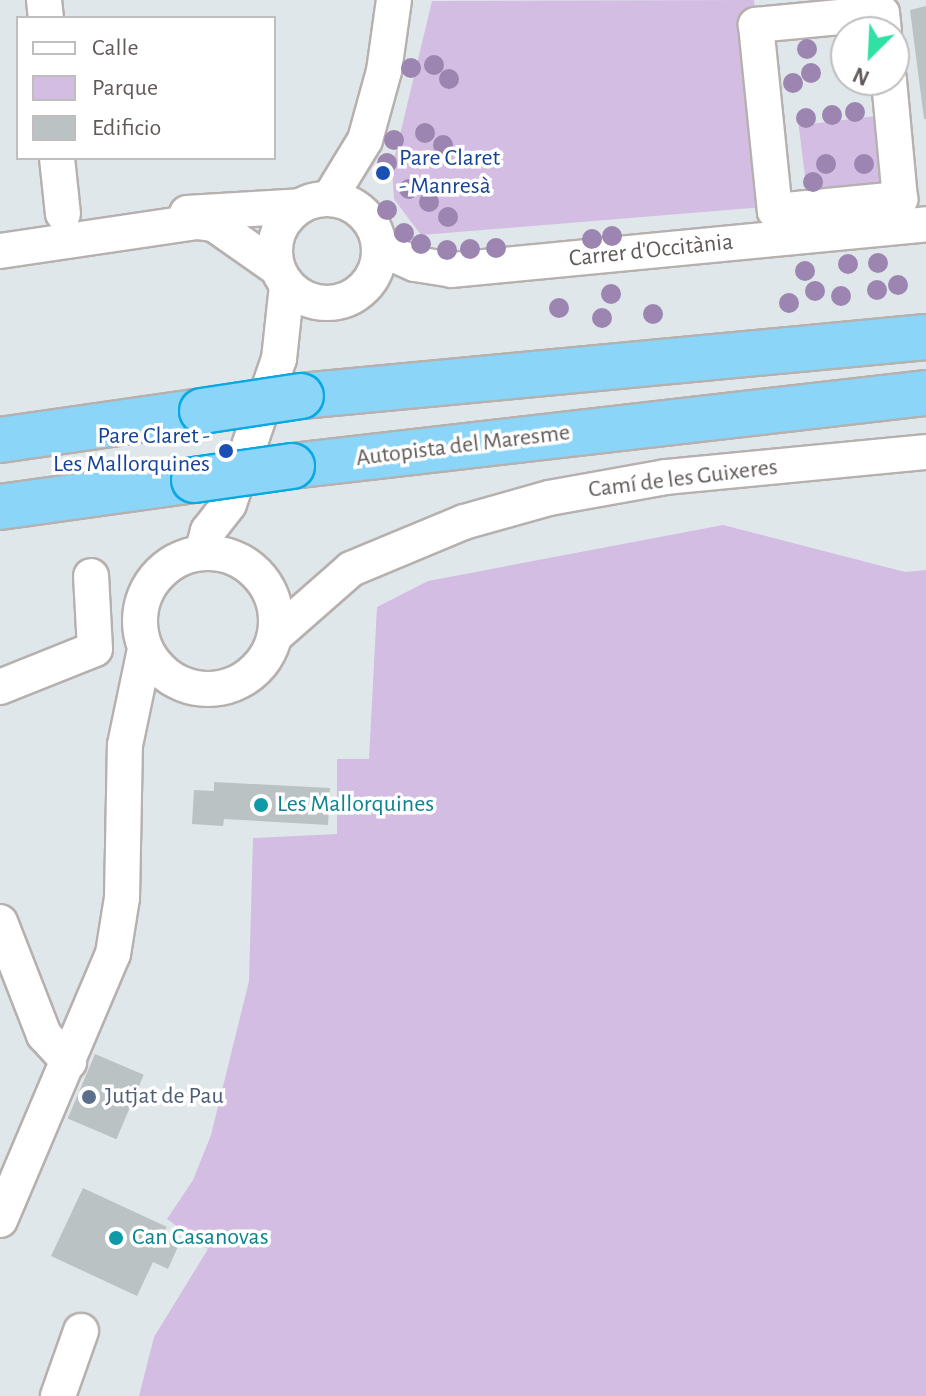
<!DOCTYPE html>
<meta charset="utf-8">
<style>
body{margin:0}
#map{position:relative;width:926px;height:1396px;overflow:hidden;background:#e0e7eb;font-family:"Alegreya Sans",sans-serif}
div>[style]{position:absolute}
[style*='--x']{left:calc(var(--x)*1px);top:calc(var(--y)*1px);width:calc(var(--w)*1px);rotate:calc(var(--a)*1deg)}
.green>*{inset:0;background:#d3bde3;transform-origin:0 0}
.building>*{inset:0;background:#bbc2c4;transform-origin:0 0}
.roads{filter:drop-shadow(2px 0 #b6b0ae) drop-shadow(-2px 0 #b6b0ae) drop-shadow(0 2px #b6b0ae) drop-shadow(0 -2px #b6b0ae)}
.minor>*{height:34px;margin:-17px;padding:0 17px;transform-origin:17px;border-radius:17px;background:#fff}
.minor>.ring{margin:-17px;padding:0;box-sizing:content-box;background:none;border:34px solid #fff;border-radius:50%}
.highway>*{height:44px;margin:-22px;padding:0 22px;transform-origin:22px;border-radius:22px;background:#8bd5f8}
.bridges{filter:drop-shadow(2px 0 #09a9e2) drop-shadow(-2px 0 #09a9e2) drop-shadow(0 2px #09a9e2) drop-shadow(0 -2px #09a9e2)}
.highway-bridge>*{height:44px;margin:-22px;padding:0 22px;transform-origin:22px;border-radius:22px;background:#8bd5f8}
.trees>*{width:20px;height:20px;margin:-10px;border-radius:50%;background:#9c86b1}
.dots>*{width:22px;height:22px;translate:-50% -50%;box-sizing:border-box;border:4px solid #fff;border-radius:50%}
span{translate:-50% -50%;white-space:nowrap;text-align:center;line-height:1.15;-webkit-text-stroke:7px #fff;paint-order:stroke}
.transit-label{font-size:24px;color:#164399}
.left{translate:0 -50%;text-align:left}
.right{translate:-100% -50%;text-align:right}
.street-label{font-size:24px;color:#615a59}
.culture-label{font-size:24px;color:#0d838f}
.service-label{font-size:24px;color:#4e5e75}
.legend{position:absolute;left:16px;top:16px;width:260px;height:144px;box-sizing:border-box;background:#fff;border:2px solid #c0bdbd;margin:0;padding:10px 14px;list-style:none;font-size:24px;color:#615a59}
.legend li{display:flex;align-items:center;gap:16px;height:40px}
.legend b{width:40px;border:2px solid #c0bdbd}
.north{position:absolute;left:830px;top:16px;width:80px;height:80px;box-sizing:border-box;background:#fff;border:2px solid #c0bdbd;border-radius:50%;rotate:204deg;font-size:22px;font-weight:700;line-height:32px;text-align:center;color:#615a59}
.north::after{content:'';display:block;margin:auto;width:28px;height:36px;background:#31e1a4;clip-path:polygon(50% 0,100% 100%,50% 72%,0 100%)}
</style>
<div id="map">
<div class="green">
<div style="clip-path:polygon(754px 0,776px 206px,421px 235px,394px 199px,392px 168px,432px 1px)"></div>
<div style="left:892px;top:114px;width:86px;height:94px;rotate:83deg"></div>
<div style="clip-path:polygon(723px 525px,905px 572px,926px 570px,926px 1396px,139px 1396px,154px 1337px,208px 1249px,167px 1219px,193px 1180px,211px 1135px,249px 981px,253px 838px,337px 834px,337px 759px,369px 759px,377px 607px,428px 581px)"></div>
</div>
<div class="building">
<div style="clip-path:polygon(926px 6px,926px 119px,924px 119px,910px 10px)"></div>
<div style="clip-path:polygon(214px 782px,330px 788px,328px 825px,224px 819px,223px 826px,192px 824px,194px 790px,214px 791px)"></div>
<div style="left:95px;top:1054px;width:53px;height:70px;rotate:23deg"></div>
<div style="clip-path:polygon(83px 1188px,167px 1227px,162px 1233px,180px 1242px,168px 1269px,153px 1262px,137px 1296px,51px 1256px)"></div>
</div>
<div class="roads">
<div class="minor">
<div style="--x:44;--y:0;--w:18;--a:84"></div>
<div style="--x:884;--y:32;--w:19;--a:-96"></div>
<div style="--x:882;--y:13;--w:127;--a:174.6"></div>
<div style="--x:756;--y:25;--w:187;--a:84.2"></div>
<div style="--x:775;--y:211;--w:126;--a:-5.5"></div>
<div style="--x:900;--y:199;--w:120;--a:-95.3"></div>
<div style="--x:57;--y:158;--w:56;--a:83.9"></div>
<div class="ring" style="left:275px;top:199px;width:70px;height:70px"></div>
<div style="--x:329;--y:199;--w:69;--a:-58.6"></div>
<div style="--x:365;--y:140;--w:72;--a:-74.6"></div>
<div style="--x:384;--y:71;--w:72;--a:-82"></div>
<div style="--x:187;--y:213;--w:113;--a:-3.5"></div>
<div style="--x:379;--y:248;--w:39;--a:24"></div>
<div style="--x:415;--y:264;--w:37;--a:9"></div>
<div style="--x:452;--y:270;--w:476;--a:-5.5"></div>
<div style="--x:0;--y:251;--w:199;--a:-8.4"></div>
<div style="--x:197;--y:222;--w:17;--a:7"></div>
<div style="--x:214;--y:224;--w:78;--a:35.1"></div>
<div class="ring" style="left:140px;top:553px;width:102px;height:102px"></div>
<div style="--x:202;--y:553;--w:23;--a:-75"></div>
<div style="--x:208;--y:531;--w:34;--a:-52"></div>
<div style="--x:229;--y:504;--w:153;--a:-71"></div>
<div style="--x:279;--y:359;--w:74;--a:-83.8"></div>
<div style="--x:276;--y:635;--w:100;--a:-41.3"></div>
<div style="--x:351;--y:569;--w:122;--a:-22.6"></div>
<div style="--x:464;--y:522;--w:88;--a:-15.8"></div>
<div style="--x:549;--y:498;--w:119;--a:-10.2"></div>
<div style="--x:666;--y:477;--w:261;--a:-5.5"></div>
<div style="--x:0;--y:687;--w:102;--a:-21.8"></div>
<div style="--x:95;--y:649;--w:73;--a:-93.1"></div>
<div style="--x:0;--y:922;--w:121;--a:68.7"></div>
<div style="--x:44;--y:1035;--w:37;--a:47"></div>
<div style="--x:0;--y:1220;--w:289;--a:-67"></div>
<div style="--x:113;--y:954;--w:57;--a:-80.9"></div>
<div style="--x:122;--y:898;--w:153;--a:-88.9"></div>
<div style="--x:125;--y:745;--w:98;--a:-78.2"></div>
<div style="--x:58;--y:1396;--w:69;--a:-70.5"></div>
</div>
<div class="highway">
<div style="--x:301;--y:396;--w:628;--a:-5.39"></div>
<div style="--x:0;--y:440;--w:204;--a:-8.2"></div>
<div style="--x:292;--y:466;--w:638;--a:-6.57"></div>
<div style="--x:0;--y:507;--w:196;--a:-7.9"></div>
</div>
</div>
<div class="bridges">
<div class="highway-bridge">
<div style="--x:202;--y:411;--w:100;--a:-8.6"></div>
<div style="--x:194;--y:480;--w:99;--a:-8.1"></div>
</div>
</div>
<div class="trees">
<div style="left:807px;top:49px"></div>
<div style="left:434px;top:65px"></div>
<div style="left:411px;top:68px"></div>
<div style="left:811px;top:73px"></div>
<div style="left:449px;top:79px"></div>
<div style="left:793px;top:83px"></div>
<div style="left:855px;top:112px"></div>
<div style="left:832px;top:115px"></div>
<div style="left:806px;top:118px"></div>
<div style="left:425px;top:133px"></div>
<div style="left:394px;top:140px"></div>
<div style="left:443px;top:145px"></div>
<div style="left:387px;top:163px"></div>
<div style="left:826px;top:164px"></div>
<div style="left:864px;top:164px"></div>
<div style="left:813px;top:182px"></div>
<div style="left:409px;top:189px"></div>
<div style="left:429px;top:202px"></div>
<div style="left:387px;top:210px"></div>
<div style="left:448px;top:217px"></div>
<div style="left:404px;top:233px"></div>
<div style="left:612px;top:236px"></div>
<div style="left:592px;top:239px"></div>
<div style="left:421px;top:244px"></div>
<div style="left:496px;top:248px"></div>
<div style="left:470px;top:249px"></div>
<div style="left:447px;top:250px"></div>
<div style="left:878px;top:263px"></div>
<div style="left:848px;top:264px"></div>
<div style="left:805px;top:271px"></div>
<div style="left:898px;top:285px"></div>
<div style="left:877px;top:290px"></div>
<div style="left:815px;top:291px"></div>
<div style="left:611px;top:294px"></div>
<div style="left:841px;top:296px"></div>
<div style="left:789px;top:303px"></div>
<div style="left:559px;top:308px"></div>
<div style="left:653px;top:314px"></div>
<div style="left:602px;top:318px"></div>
</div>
<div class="dots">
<div style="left:383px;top:173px;background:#1a4fb4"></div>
<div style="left:226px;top:451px;background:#1a4fb4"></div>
<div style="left:261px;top:805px;background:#0f9aa8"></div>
<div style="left:89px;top:1097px;background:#5c6f8a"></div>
<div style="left:116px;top:1238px;background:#0f9aa8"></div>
</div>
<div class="transit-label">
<span class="left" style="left:399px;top:173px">Pare Claret<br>- Manresà</span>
<span class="right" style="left:210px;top:451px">Pare Claret -<br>Les Mallorquines</span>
</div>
<div class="street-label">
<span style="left:651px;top:251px;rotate:-6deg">Carrer d'Occitània</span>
<span style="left:463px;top:446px;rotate:-7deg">Autopista del Maresme</span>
<span style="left:683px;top:479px;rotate:-7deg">Camí de les Guixeres</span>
</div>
<div class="culture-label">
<span class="left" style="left:277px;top:805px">Les Mallorquines</span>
<span class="left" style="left:132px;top:1238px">Can Casanovas</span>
</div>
<div class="service-label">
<span class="left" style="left:105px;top:1097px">Jutjat de Pau</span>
</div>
<ul class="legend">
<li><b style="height:10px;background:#fff"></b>Calle</li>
<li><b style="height:22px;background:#d3bde3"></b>Parque</li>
<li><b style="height:22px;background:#bbc2c4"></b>Edificio</li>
</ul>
<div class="north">N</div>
</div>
